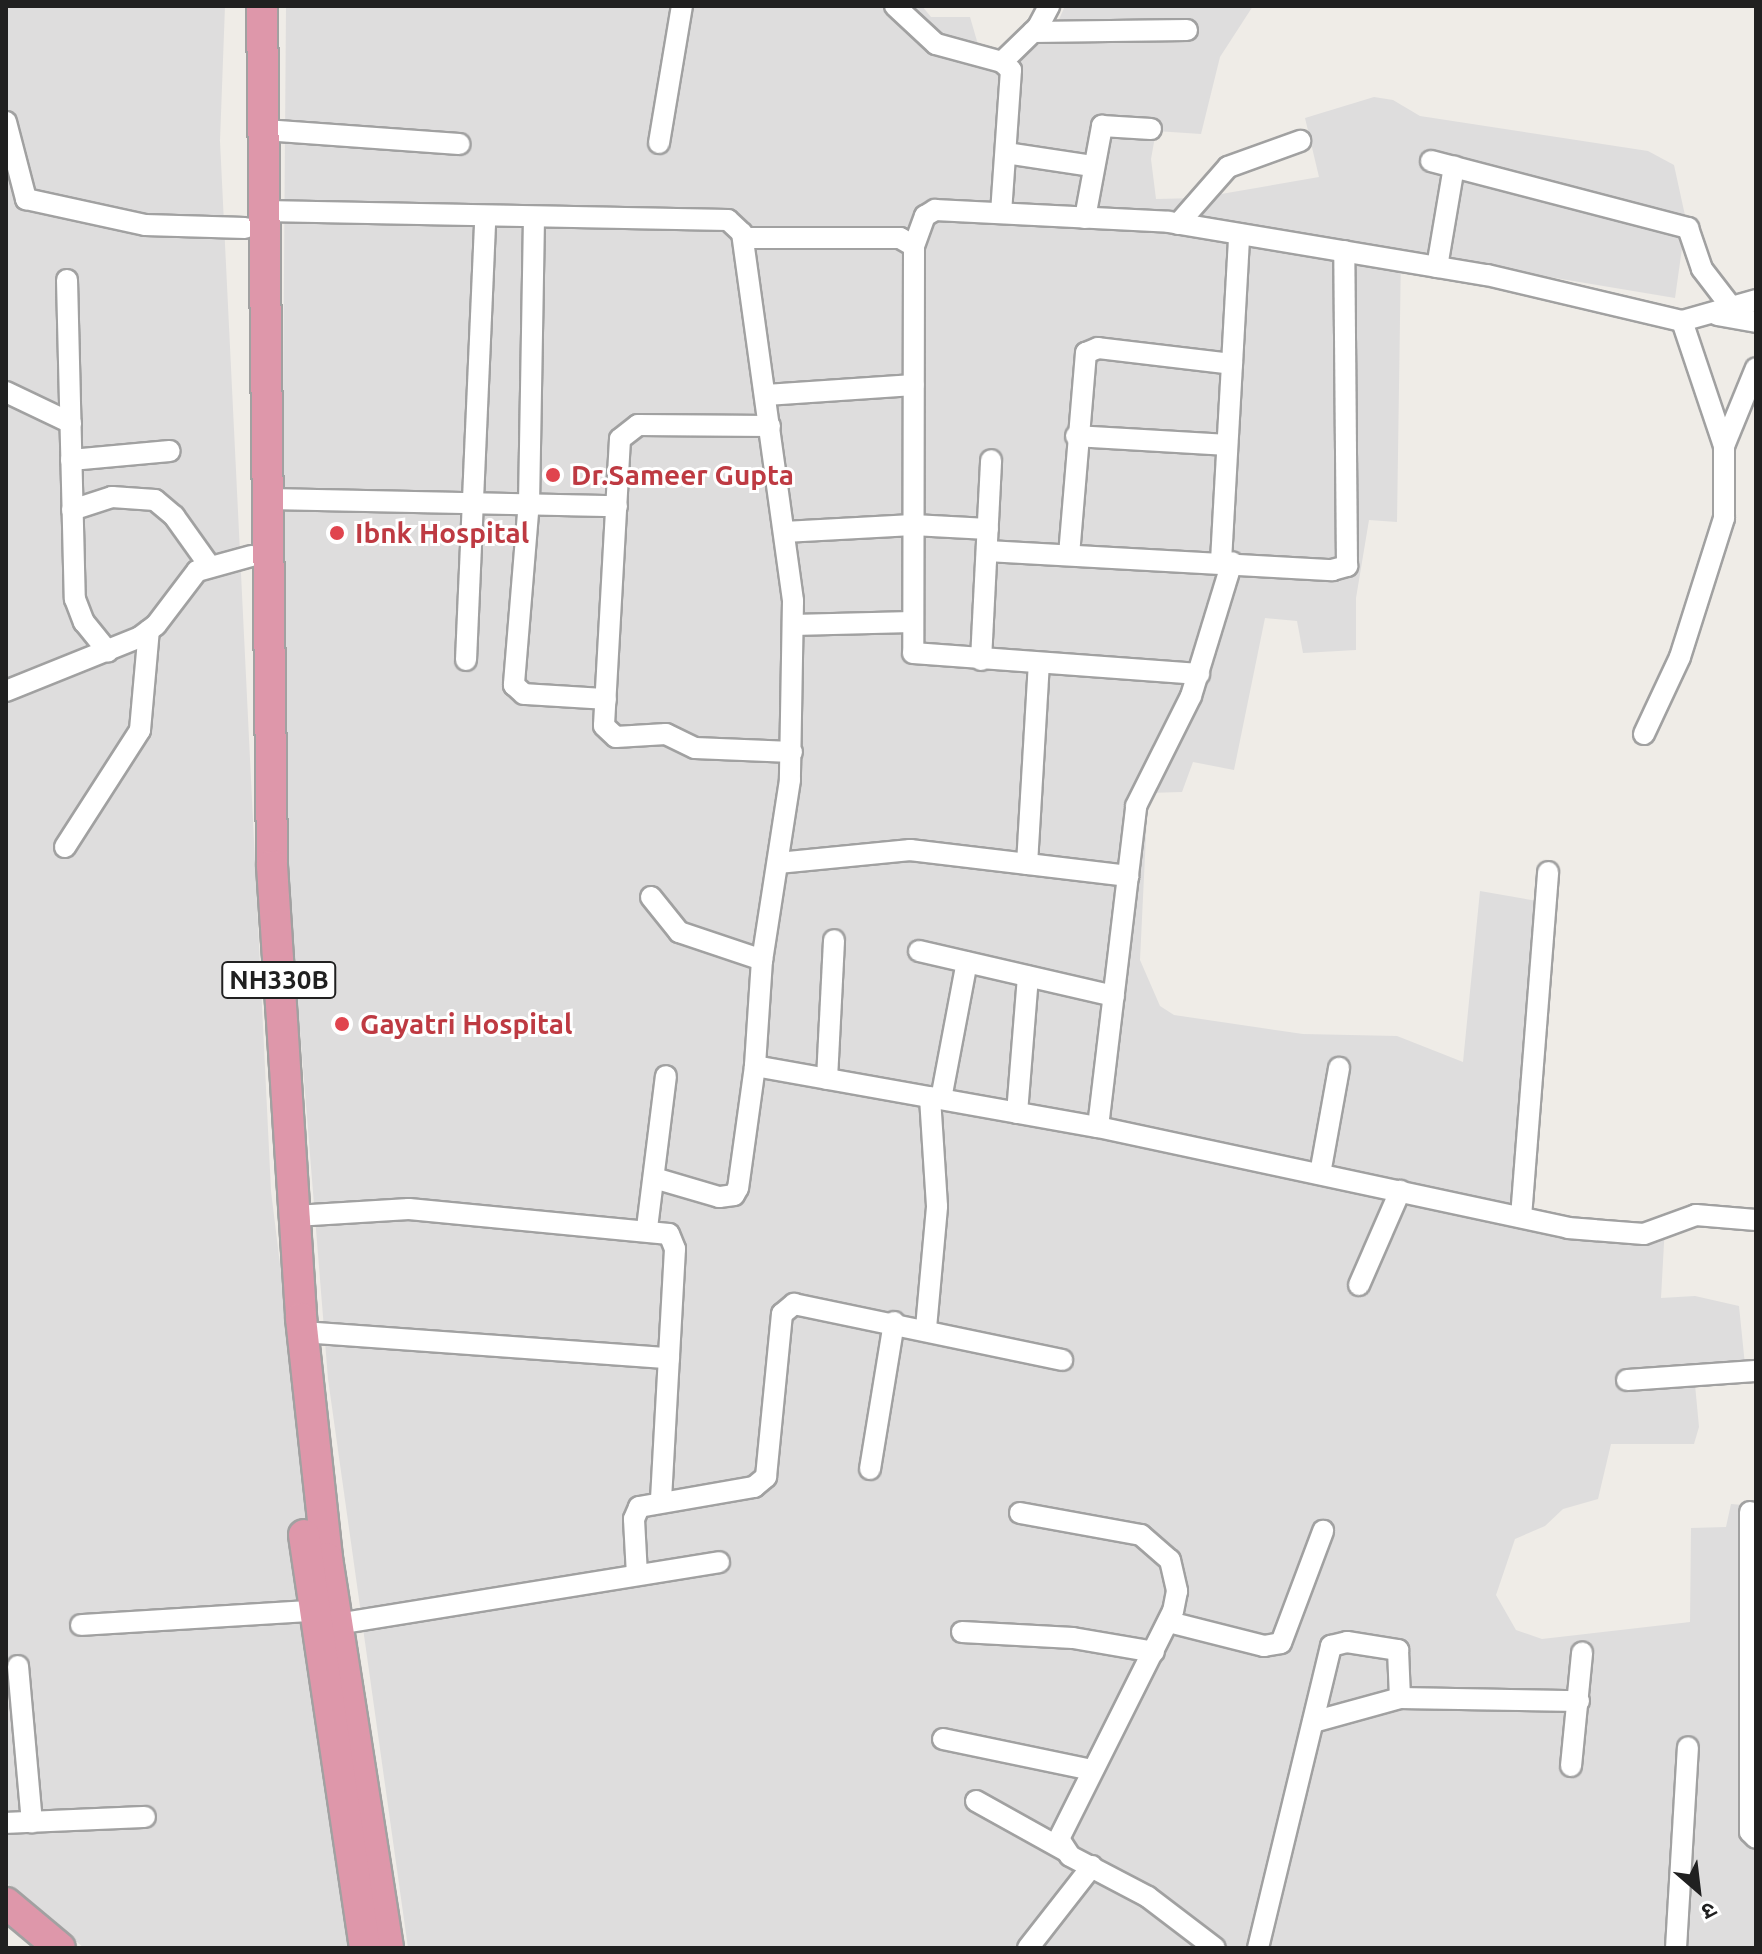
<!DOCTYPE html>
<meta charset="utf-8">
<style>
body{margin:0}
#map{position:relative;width:1762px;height:1954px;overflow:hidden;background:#efece7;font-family:Ubuntu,"Noto Sans Devanagari",sans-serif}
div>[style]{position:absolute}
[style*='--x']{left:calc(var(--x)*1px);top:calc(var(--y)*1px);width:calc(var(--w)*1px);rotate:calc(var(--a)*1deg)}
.residential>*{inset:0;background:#dedddd}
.roads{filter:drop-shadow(2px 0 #a1a1a1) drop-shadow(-2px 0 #a1a1a1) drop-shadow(0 2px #a1a1a1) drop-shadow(0 -2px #a1a1a1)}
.minor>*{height:20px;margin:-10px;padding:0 10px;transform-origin:10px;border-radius:10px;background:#fff}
.highway>*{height:30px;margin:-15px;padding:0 15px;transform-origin:15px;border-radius:15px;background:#de97aa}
.dots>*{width:22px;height:22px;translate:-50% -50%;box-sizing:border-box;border:4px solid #fff;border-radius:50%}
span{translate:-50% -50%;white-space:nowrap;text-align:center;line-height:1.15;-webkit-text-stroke:6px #fff;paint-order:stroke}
.shield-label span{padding:2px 6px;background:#fff;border:2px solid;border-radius:6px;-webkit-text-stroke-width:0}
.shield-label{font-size:26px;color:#202020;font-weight:700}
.health-label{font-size:28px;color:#be3a42;font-weight:700}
.left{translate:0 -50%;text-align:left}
.frame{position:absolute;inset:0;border:8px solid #202020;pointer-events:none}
.north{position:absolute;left:1658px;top:1850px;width:80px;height:80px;-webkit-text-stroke:6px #fff;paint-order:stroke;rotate:152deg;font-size:22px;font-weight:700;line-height:32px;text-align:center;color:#202020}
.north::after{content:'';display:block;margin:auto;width:28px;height:36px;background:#202020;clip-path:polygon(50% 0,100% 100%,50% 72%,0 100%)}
</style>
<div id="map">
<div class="residential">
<div style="clip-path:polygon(6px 6px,225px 6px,220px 141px,271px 1191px,364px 1948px,84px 1948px,6px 1882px)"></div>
<div style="clip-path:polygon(286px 6px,922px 6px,931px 17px,970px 17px,979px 48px,1030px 50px,1051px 37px,1065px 6px,1253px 6px,1220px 57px,1201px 134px,1156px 131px,1151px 159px,1156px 199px,1198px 198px,1319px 177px,1305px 118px,1374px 97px,1393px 100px,1420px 116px,1648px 151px,1674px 165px,1686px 220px,1675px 298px,1401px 252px,1397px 522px,1369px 520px,1356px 598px,1356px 650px,1303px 653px,1297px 621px,1265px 618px,1234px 770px,1193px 762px,1182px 792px,1148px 793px,1140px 960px,1160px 1006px,1174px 1015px,1303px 1034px,1397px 1036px,1463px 1062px,1480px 891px,1549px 903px,1523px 1210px,1535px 1216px,1665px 1225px,1661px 1298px,1695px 1296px,1739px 1306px,1745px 1365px,1694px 1374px,1699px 1427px,1694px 1444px,1611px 1444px,1598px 1499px,1563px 1509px,1545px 1526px,1515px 1539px,1496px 1595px,1516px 1630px,1542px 1639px,1690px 1622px,1691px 1528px,1726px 1527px,1731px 1504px,1756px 1506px,1756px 1948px,408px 1948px,328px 1379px,291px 918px,281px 666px)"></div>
</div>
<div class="roads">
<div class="minor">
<div style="--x:895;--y:6;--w:56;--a:42.8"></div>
<div style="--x:936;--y:44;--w:68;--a:15.3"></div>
<div style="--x:1002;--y:62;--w:12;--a:42"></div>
<div style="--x:1011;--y:70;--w:143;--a:94"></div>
<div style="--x:1033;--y:32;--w:154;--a:-0.7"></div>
<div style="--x:1002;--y:62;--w:50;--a:-44.2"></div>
<div style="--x:1038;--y:27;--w:24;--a:-62"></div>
<div style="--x:6;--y:122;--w:80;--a:75.4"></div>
<div style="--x:26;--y:199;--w:122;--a:12.3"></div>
<div style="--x:145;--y:225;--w:100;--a:1.7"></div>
<div style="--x:264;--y:130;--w:196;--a:4.1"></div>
<div style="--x:659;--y:143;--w:139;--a:-80.5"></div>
<div style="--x:1006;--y:153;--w:87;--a:8.6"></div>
<div style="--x:1431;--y:161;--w:266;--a:14.6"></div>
<div style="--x:1688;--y:228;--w:43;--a:71.1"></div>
<div style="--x:1702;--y:269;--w:49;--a:52.4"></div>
<div style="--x:265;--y:211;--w:463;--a:1.1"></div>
<div style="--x:728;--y:220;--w:19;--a:43"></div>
<div style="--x:742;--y:233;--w:372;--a:82.1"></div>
<div style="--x:793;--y:601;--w:179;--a:91"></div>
<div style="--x:790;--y:780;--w:182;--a:98.8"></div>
<div style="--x:762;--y:960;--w:106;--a:93.8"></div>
<div style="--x:755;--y:1066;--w:123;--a:97.9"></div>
<div style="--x:738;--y:1188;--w:8;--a:120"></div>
<div style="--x:734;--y:1195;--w:15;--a:172"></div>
<div style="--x:719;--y:1197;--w:68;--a:-163.7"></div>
<div style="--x:534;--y:218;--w:283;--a:91"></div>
<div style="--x:529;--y:501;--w:185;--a:94.7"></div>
<div style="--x:514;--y:685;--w:13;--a:42"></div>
<div style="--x:524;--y:694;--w:82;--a:3.5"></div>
<div style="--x:1085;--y:218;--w:94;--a:-79.5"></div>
<div style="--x:1102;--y:126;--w:49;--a:3.5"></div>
<div style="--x:1178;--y:224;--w:76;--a:-48.7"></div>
<div style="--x:1228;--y:167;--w:77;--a:-19.9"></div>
<div style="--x:744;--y:238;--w:156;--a:0"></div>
<div style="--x:900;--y:238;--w:16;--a:30"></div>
<div style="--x:914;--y:246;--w:407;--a:90.1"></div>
<div style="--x:913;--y:653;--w:287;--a:4.2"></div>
<div style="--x:914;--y:246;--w:32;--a:-70"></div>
<div style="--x:925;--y:216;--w:12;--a:-31"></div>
<div style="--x:935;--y:210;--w:234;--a:2.9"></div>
<div style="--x:1169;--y:222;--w:322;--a:9.5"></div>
<div style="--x:1487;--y:275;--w:200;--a:13.3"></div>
<div style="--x:1682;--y:321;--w:77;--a:-15.8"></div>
<div style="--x:1437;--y:267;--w:102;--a:-80.4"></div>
<div style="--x:67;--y:280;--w:319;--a:88.6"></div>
<div style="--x:75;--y:599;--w:25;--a:69"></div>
<div style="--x:84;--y:622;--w:38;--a:51"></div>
<div style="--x:1717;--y:315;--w:40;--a:10"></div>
<div style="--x:1682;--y:321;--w:132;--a:71.4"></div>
<div style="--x:6;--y:392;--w:72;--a:25.5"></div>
<div style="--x:766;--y:395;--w:148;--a:-3.9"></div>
<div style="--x:770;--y:426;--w:132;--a:-179.6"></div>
<div style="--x:638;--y:425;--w:23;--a:142"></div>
<div style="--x:620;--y:439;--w:287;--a:93.2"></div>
<div style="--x:604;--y:726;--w:16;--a:43"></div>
<div style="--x:616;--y:737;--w:50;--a:-3.4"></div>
<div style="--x:666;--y:734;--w:32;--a:26"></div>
<div style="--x:695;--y:748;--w:97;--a:2.4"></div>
<div style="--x:1076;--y:436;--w:151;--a:3.4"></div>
<div style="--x:71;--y:460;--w:99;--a:-5.2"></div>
<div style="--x:269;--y:499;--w:348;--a:1.2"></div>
<div style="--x:72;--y:510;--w:42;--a:-18"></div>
<div style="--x:112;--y:497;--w:43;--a:4"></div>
<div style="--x:155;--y:500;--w:25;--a:40"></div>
<div style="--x:174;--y:516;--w:60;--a:54.5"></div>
<div style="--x:784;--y:532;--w:129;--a:-3.1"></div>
<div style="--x:913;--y:525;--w:75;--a:3.1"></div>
<div style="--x:987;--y:551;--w:346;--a:3.2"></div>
<div style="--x:1332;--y:570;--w:16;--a:-15"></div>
<div style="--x:1347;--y:566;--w:315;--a:-90.5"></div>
<div style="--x:1069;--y:555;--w:203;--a:-85.2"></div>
<div style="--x:1086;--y:353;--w:13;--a:-23"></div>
<div style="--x:1098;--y:348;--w:135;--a:6.8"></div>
<div style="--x:1221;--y:561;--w:327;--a:-86.8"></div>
<div style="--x:793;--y:625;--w:119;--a:-1.4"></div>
<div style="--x:466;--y:660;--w:443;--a:-87.5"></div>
<div style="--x:981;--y:660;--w:200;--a:-87.1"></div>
<div style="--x:6;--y:691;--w:144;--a:-21.9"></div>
<div style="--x:140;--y:637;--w:20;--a:-37"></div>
<div style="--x:156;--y:625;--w:68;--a:-52.8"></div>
<div style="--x:197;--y:571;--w:56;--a:-15.5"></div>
<div style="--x:1644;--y:734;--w:85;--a:-64.9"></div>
<div style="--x:1680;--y:657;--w:146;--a:-72.4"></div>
<div style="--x:1724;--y:518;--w:72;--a:-90"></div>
<div style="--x:1724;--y:446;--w:84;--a:-67.7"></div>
<div style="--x:65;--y:847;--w:139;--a:-57.3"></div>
<div style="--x:140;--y:730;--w:100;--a:-84.9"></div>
<div style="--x:778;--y:863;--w:133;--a:-5.6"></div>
<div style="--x:910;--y:850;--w:220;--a:6.8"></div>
<div style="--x:1027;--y:864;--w:201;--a:-86.6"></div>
<div style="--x:651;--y:897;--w:45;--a:51.3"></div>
<div style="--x:679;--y:932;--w:88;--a:18.6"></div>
<div style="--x:919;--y:951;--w:200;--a:13"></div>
<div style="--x:755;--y:1066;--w:348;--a:10.1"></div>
<div style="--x:1098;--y:1127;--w:481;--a:12.1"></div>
<div style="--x:1568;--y:1228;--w:76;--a:4.5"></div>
<div style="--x:1644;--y:1234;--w:55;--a:-20.1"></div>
<div style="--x:1696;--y:1215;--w:60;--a:4.8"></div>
<div style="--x:827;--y:1079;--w:139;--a:-87.1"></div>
<div style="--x:941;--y:1099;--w:139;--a:-79.3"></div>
<div style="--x:1017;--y:1113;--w:137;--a:-85.4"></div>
<div style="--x:1098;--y:1127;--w:323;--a:-83.2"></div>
<div style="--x:1136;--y:806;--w:123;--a:-63.4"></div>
<div style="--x:1191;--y:696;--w:140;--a:-73"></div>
<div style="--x:1320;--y:1174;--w:108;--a:-79.8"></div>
<div style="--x:295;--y:1216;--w:114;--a:-3.5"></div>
<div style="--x:409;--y:1209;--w:261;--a:5.5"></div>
<div style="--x:669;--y:1234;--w:16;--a:68"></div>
<div style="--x:675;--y:1249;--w:252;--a:93.2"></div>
<div style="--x:1521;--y:1217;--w:346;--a:-85.5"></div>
<div style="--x:647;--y:1228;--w:153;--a:-82.9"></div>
<div style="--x:1359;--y:1285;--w:103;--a:-66.4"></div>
<div style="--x:926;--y:1328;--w:122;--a:-84.8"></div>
<div style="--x:937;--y:1206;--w:109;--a:-93.7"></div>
<div style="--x:302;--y:1332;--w:368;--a:4.1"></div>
<div style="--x:1627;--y:1380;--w:129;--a:-4"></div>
<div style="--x:870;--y:1469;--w:149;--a:-80.7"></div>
<div style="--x:1750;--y:1512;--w:320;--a:90"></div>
<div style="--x:1750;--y:1832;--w:8;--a:45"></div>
<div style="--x:1020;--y:1513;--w:123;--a:10.3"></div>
<div style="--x:1141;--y:1535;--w:38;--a:41"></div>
<div style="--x:1170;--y:1560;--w:32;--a:77"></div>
<div style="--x:1177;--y:1591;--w:20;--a:101"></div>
<div style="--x:1173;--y:1611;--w:255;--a:116.6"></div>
<div style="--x:1059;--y:1839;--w:20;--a:57"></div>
<div style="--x:1070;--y:1856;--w:88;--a:27.7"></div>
<div style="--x:1148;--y:1897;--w:84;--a:37.3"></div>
<div style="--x:637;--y:1575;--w:56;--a:-93.1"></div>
<div style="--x:634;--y:1519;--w:13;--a:-67"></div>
<div style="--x:639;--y:1507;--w:117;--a:-9.9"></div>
<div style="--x:754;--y:1487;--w:16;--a:-40"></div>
<div style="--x:766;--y:1477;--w:164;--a:-84.4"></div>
<div style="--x:782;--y:1314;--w:16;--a:-40"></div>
<div style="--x:794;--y:1304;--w:274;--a:11.8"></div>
<div style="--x:1169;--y:1622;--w:98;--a:14.2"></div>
<div style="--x:1264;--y:1646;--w:17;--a:-10"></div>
<div style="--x:1281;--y:1643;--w:120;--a:-69.4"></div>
<div style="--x:337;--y:1624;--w:387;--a:-9.2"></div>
<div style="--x:81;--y:1625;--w:230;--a:-3.5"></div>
<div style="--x:962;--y:1632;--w:111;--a:3.1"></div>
<div style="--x:1073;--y:1638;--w:82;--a:9.8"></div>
<div style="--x:18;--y:1666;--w:157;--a:84.9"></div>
<div style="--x:1313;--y:1722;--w:90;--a:-15.4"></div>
<div style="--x:1400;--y:1698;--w:179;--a:1"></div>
<div style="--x:943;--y:1739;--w:152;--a:11.8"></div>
<div style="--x:1571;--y:1766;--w:114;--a:-84.4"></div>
<div style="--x:976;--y:1801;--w:101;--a:29.1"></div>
<div style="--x:6;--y:1823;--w:139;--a:-2.5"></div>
<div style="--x:1028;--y:1948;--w:104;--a:-52"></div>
<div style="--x:1258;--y:1948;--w:311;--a:-76.4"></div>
<div style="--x:1331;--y:1646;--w:16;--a:-14"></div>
<div style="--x:1347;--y:1642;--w:52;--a:8.9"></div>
<div style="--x:1398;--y:1650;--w:48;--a:87.6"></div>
<div style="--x:1676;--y:1948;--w:201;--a:-86.6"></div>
</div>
<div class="highway">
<div style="--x:262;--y:6;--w:860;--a:89.33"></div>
<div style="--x:272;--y:866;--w:453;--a:86.3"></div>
<div style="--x:301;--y:1318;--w:241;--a:83.8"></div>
<div style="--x:327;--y:1558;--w:395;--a:81.1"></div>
<div style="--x:304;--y:1535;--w:417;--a:81.6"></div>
<div style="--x:6;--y:1903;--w:70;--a:39.8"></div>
</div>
</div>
<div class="dots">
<div style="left:553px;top:475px;background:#e0444e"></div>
<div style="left:337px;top:533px;background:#e0444e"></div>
<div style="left:342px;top:1024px;background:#e0444e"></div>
</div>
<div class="shield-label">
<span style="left:279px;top:980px">NH330B</span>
</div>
<div class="health-label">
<span class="left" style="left:571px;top:475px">Dr.Sameer Gupta</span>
<span class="left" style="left:355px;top:533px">Ibnk Hospital</span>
<span class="left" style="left:360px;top:1024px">Gayatri Hospital</span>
</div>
<div class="frame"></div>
<div class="north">उ</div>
</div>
